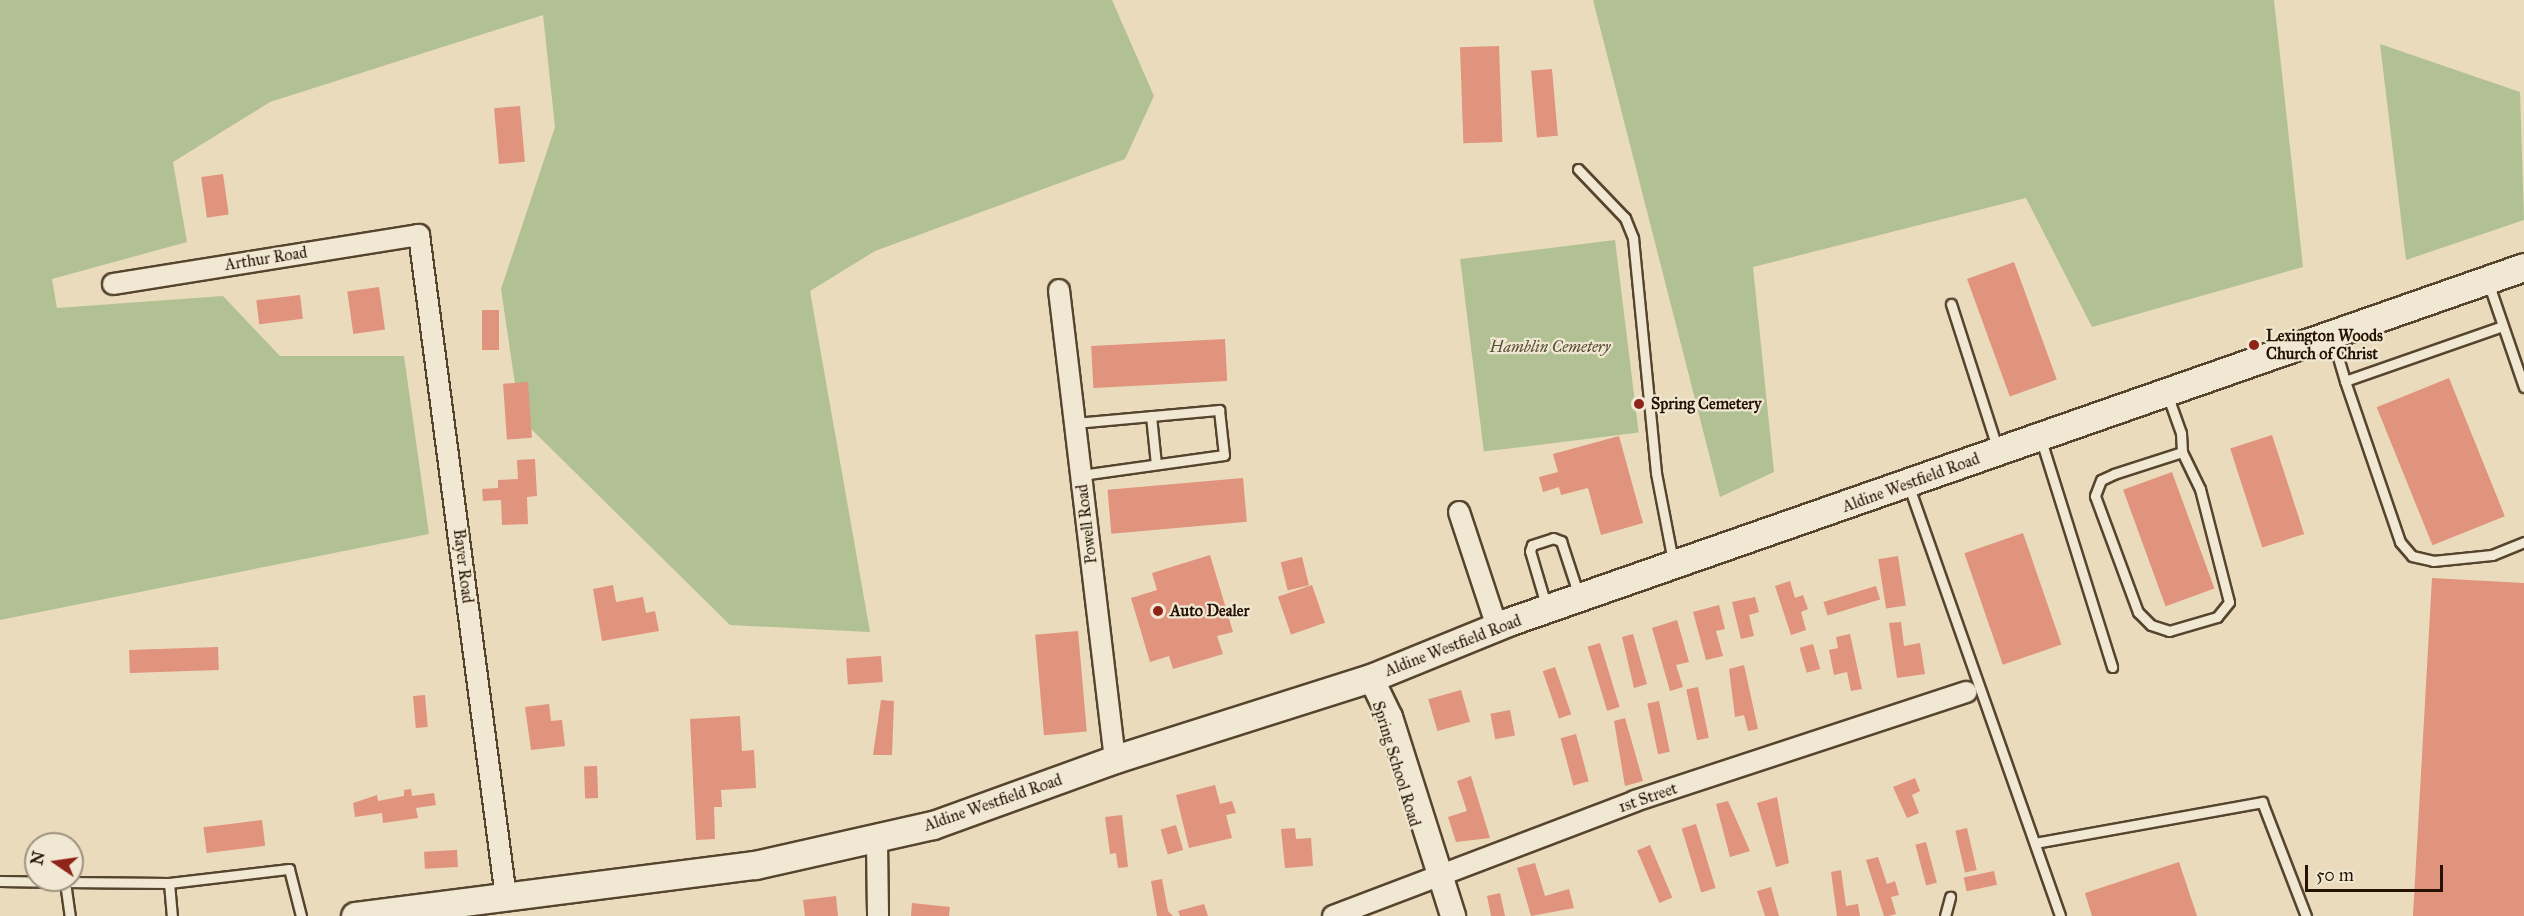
<!DOCTYPE html>
<style>
body{margin:0}
#map{position:relative;width:2524px;height:916px;overflow:hidden;background:#eadbbc;font-family:"IM FELL Great Primer",serif}
div>[style]{position:absolute}
[style*='--x']{left:calc(var(--x)*1px);top:calc(var(--y)*1px);width:calc(var(--w)*1px);rotate:calc(var(--a)*1deg)}
.green>*{inset:0;background:#b2c194;transform-origin:0 0}
.building>*{inset:0;background:#e0937d;transform-origin:0 0}
.roads{filter:drop-shadow(2px 0 #56442f) drop-shadow(-2px 0 #56442f) drop-shadow(0 2px #56442f) drop-shadow(0 -2px #56442f)}
.service>*{height:9px;margin:-4.5px;padding:0 4.5px;transform-origin:4.5px;border-radius:4.5px;background:#f1e8d3}
.minor>*{height:20px;margin:-10px;padding:0 10px;transform-origin:10px;border-radius:10px;background:#f1e8d3}
.tertiary>*{height:24px;margin:-12px;padding:0 12px;transform-origin:12px;border-radius:12px;background:#f1e8d3}
.secondary>*{height:27px;margin:-13.5px;padding:0 13.5px;transform-origin:13.5px;border-radius:13.5px;background:#f1e8d3}
.dots>*{width:16px;height:16px;translate:-50% -50%;box-sizing:border-box;border:3px solid #f1e8d3;border-radius:50%}
span{translate:-50% -50%;white-space:nowrap;text-align:center;line-height:1.15;-webkit-text-stroke:4.5px #f1e8d3;paint-order:stroke}
.street-label{font-size:16px;color:#251200}
.poi-label{font-size:16px;color:#251200;font-weight:700}
.left{translate:0 -50%;text-align:left}
.park-label{font-size:16px;color:#564f34;font-style:italic}
.north{position:absolute;left:24px;top:832px;width:60px;height:60px;box-sizing:border-box;background:#f1e8d3;border:2px solid #9f927f;border-radius:50%;rotate:283deg;font-size:16px;font-weight:700;line-height:24px;text-align:center;color:#251200}
.north::after{content:'';display:block;margin:auto;width:21px;height:27px;background:#8f2418;clip-path:polygon(50% 0,100% 100%,50% 72%,0 100%)}
.scale{position:absolute;left:2305px;top:865px;width:138px;height:27px;box-sizing:border-box;border:3px solid #251200;border-top:0;padding-left:8px;font-size:18px;line-height:21px;white-space:nowrap;color:#251200;-webkit-text-stroke:4px #f1e8d3;paint-order:stroke}
</style>
<div id="map">
<div class="green">
<div style="clip-path:polygon(0 0,1112px 0,1154px 96px,1125px 159px,875px 251px,810px 291px,870px 632px,730px 625px,520px 418px,501px 289px,555px 127px,543px 15px,270px 102px,173px 162px,187px 242px,52px 279px,57px 308px,223px 296px,280px 356px,404px 356px,429px 534px,0 620px)"></div>
<div style="clip-path:polygon(1593px 0,2274px 0,2303px 267px,2092px 327px,2026px 198px,1753px 267px,1774px 472px,1720px 497px)"></div>
<div style="clip-path:polygon(2380px 44px,2520px 92px,2524px 220px,2406px 260px)"></div>
<div style="left:1615px;top:240px;width:194px;height:156px;rotate:83deg"></div>
</div>
<div class="building">
<div style="left:1499px;top:46px;width:96px;height:39px;rotate:88deg"></div>
<div style="left:1552px;top:69px;width:67px;height:21px;rotate:85deg"></div>
<div style="left:520px;top:106px;width:56px;height:26px;rotate:85deg"></div>
<div style="left:223px;top:174px;width:41px;height:22px;rotate:82deg"></div>
<div style="left:2014px;top:262px;width:125px;height:50px;rotate:70deg"></div>
<div style="left:379px;top:287px;width:43px;height:32px;rotate:82deg"></div>
<div style="left:300px;top:295px;width:24px;height:44px;rotate:83deg"></div>
<div style="left:482px;top:310px;width:17px;height:40px"></div>
<div style="left:1225px;top:339px;width:42px;height:134px;rotate:87deg"></div>
<div style="left:2449px;top:378px;width:149px;height:78px;rotate:68deg"></div>
<div style="left:528px;top:382px;width:56px;height:25px;rotate:86deg"></div>
<div style="left:2272px;top:435px;width:104px;height:44px;rotate:72deg"></div>
<div style="clip-path:polygon(1619px 436px,1643px 523px,1601px 535px,1588px 488px,1561px 495px,1559px 487px,1543px 492px,1539px 477px,1558px 472px,1553px 454px)"></div>
<div style="clip-path:polygon(535px 459px,537px 496px,527px 497px,528px 524px,502px 525px,501px 500px,483px 501px,482px 489px,498px 488px,498px 480px,518px 479px,517px 460px)"></div>
<div style="left:2172px;top:472px;width:124px;height:52px;rotate:70deg"></div>
<div style="left:1243px;top:478px;width:44px;height:136px;rotate:85deg"></div>
<div style="left:2023px;top:533px;width:118px;height:62px;rotate:71deg"></div>
<div style="clip-path:polygon(1210px 555px,1233px 632px,1217px 636px,1223px 654px,1173px 669px,1169px 656px,1150px 662px,1131px 598px,1157px 590px,1152px 573px)"></div>
<div style="left:1898px;top:556px;width:50px;height:20px;rotate:81deg"></div>
<div style="left:1302px;top:557px;width:29px;height:22px;rotate:76deg"></div>
<div style="clip-path:polygon(2432px 578px,2524px 583px,2524px 916px,2413px 916px)"></div>
<div style="clip-path:polygon(1790px 581px,1795px 598px,1803px 595px,1808px 609px,1801px 612px,1806px 630px,1791px 635px,1775px 586px)"></div>
<div style="clip-path:polygon(613px 585px,616px 602px,643px 597px,646px 613px,655px 611px,659px 631px,602px 641px,593px 589px)"></div>
<div style="left:1312px;top:585px;width:40px;height:36px;rotate:71deg"></div>
<div style="left:1876px;top:586px;width:14px;height:55px;rotate:73deg"></div>
<div style="clip-path:polygon(1755px 597px,1759px 612px,1749px 615px,1754px 636px,1741px 639px,1732px 602px)"></div>
<div style="clip-path:polygon(1719px 605px,1725px 629px,1716px 631px,1723px 656px,1706px 660px,1693px 612px)"></div>
<div style="clip-path:polygon(1677px 620px,1689px 662px,1676px 665px,1683px 687px,1670px 691px,1652px 628px)"></div>
<div style="clip-path:polygon(1901px 622px,1904px 646px,1920px 643px,1925px 674px,1897px 678px,1889px 623px)"></div>
<div style="left:1078px;top:631px;width:101px;height:43px;rotate:85deg"></div>
<div style="clip-path:polygon(1633px 634px,1647px 684px,1634px 688px,1622px 637px)"></div>
<div style="clip-path:polygon(1850px 634px,1862px 689px,1851px 691px,1847px 672px,1834px 675px,1829px 650px,1838px 648px,1836px 637px)"></div>
<div style="left:1600px;top:643px;width:67px;height:13px;rotate:73deg"></div>
<div style="left:1813px;top:644px;width:26px;height:14px;rotate:74deg"></div>
<div style="left:218px;top:647px;width:23px;height:89px;rotate:88deg"></div>
<div style="left:881px;top:656px;width:26px;height:35px;rotate:86deg"></div>
<div style="clip-path:polygon(1744px 665px,1758px 729px,1748px 731px,1744px 715px,1735px 717px,1729px 669px)"></div>
<div style="left:1555px;top:667px;width:50px;height:13px;rotate:71deg"></div>
<div style="left:1698px;top:687px;width:52px;height:12px;rotate:78deg"></div>
<div style="left:1461px;top:690px;width:33px;height:34px;rotate:74deg"></div>
<div style="left:425px;top:695px;width:32px;height:12px;rotate:85deg"></div>
<div style="clip-path:polygon(881px 700px,894px 701px,892px 755px,873px 755px)"></div>
<div style="left:1659px;top:701px;width:52px;height:12px;rotate:78deg"></div>
<div style="clip-path:polygon(549px 704px,551px 721px,562px 720px,565px 746px,531px 750px,525px 707px)"></div>
<div style="left:1510px;top:710px;width:26px;height:20px;rotate:79deg"></div>
<div style="clip-path:polygon(740px 716px,742px 751px,754px 750px,756px 788px,721px 790px,722px 807px,714px 807px,715px 839px,696px 840px,690px 719px)"></div>
<div style="clip-path:polygon(1625px 718px,1643px 781px,1625px 786px,1614px 721px)"></div>
<div style="left:1576px;top:734px;width:49px;height:16px;rotate:75deg"></div>
<div style="left:597px;top:766px;width:32px;height:13px;rotate:88deg"></div>
<div style="clip-path:polygon(1471px 776px,1490px 838px,1456px 842px,1448px 817px,1467px 811px,1457px 781px)"></div>
<div style="clip-path:polygon(1915px 778px,1920px 791px,1912px 795px,1919px 813px,1907px 818px,1893px 787px)"></div>
<div style="clip-path:polygon(1215px 785px,1220px 804px,1232px 801px,1236px 813px,1226px 815px,1232px 838px,1189px 848px,1176px 795px)"></div>
<div style="clip-path:polygon(411px 789px,412px 796px,434px 793px,436px 805px,416px 808px,418px 818px,383px 823px,382px 813px,355px 817px,353px 803px,377px 795px,378px 801px,404px 796px,404px 790px)"></div>
<div style="clip-path:polygon(1777px 797px,1789px 863px,1776px 867px,1757px 803px)"></div>
<div style="clip-path:polygon(1728px 801px,1750px 851px,1730px 857px,1716px 804px)"></div>
<div style="clip-path:polygon(1122px 815px,1128px 867px,1118px 868px,1116px 853px,1110px 854px,1105px 817px)"></div>
<div style="left:262px;top:820px;width:26px;height:59px;rotate:83deg"></div>
<div style="left:1696px;top:824px;width:67px;height:15px;rotate:73deg"></div>
<div style="left:1176px;top:825px;width:26px;height:16px;rotate:74deg"></div>
<div style="clip-path:polygon(1295px 828px,1296px 839px,1311px 838px,1313px 866px,1285px 868px,1281px 829px)"></div>
<div style="left:1967px;top:828px;width:43px;height:12px;rotate:77deg"></div>
<div style="left:1926px;top:842px;width:42px;height:11px;rotate:75deg"></div>
<div style="left:1650px;top:845px;width:57px;height:14px;rotate:67deg"></div>
<div style="left:457px;top:850px;width:17px;height:33px;rotate:87deg"></div>
<div style="clip-path:polygon(1878px 857px,1887px 884px,1895px 881px,1899px 895px,1891px 897px,1896px 914px,1889px 916px,1884px 916px,1866px 860px)"></div>
<div style="clip-path:polygon(2179px 862px,2197px 916px,2092px 916px,2085px 893px)"></div>
<div style="clip-path:polygon(1535px 863px,1545px 896px,1569px 889px,1574px 908px,1531px 916px,1517px 868px)"></div>
<div style="clip-path:polygon(1841px 870px,1846px 906px,1858px 904px,1860px 916px,1837px 916px,1831px 872px)"></div>
<div style="left:1994px;top:871px;width:14px;height:31px;rotate:78deg"></div>
<div style="clip-path:polygon(1162px 879px,1168px 911px,1173px 916px,1157px 916px,1151px 881px)"></div>
<div style="clip-path:polygon(1771px 887px,1779px 916px,1765px 916px,1757px 891px)"></div>
<div style="clip-path:polygon(1500px 893px,1505px 916px,1491px 916px,1487px 896px)"></div>
<div style="clip-path:polygon(836px 896px,838px 916px,805px 916px,803px 900px)"></div>
<div style="clip-path:polygon(912px 903px,950px 907px,949px 916px,911px 916px)"></div>
<div style="clip-path:polygon(1204px 904px,1208px 916px,1180px 916px,1178px 911px)"></div>
</div>
<div class="roads">
<div class="service">
<div style="--x:1578;--y:169;--w:68;--a:46.2"></div>
<div style="--x:1625;--y:218;--w:22;--a:68"></div>
<div style="--x:1633;--y:238;--w:236;--a:84.4"></div>
<div style="--x:1656;--y:473;--w:90;--a:79.1"></div>
<div style="--x:2488;--y:282;--w:111;--a:71.1"></div>
<div style="--x:1951;--y:304;--w:153;--a:72.2"></div>
<div style="--x:2332;--y:337;--w:46;--a:73.5"></div>
<div style="--x:2345;--y:381;--w:167;--a:-19.2"></div>
<div style="--x:2345;--y:381;--w:170;--a:71.1"></div>
<div style="--x:2400;--y:542;--w:18;--a:49"></div>
<div style="--x:2412;--y:556;--w:22;--a:13"></div>
<div style="--x:2433;--y:561;--w:59;--a:-5.8"></div>
<div style="--x:2492;--y:555;--w:35;--a:-22"></div>
<div style="--x:2167;--y:394;--w:41;--a:70.3"></div>
<div style="--x:2181;--y:433;--w:19;--a:87"></div>
<div style="--x:2182;--y:452;--w:71;--a:162.1"></div>
<div style="--x:2114;--y:474;--w:14;--a:155"></div>
<div style="--x:2101;--y:480;--w:17;--a:111"></div>
<div style="--x:2095;--y:496;--w:124;--a:69.7"></div>
<div style="--x:2138;--y:612;--w:18;--a:45"></div>
<div style="--x:2151;--y:625;--w:19;--a:18"></div>
<div style="--x:2169;--y:631;--w:50;--a:-16.3"></div>
<div style="--x:2217;--y:617;--w:19;--a:-51"></div>
<div style="--x:2229;--y:602;--w:117;--a:-104.4"></div>
<div style="--x:2200;--y:489;--w:41;--a:-115.9"></div>
<div style="--x:1151;--y:416;--w:48;--a:84.1"></div>
<div style="--x:1075;--y:423;--w:145;--a:-5.2"></div>
<div style="--x:1219;--y:410;--w:45;--a:83.7"></div>
<div style="--x:1224;--y:455;--w:144;--a:172"></div>
<div style="--x:2041;--y:440;--w:238;--a:72.6"></div>
<div style="--x:1908;--y:484;--w:458;--a:70.6"></div>
<div style="--x:1546;--y:605;--w:56;--a:-106.5"></div>
<div style="--x:1530;--y:551;--w:6;--a:-72"></div>
<div style="--x:1532;--y:545;--w:22;--a:-18"></div>
<div style="--x:1553;--y:538;--w:9;--a:21"></div>
<div style="--x:1561;--y:541;--w:58;--a:71.9"></div>
<div style="--x:2035;--y:843;--w:231;--a:-10.2"></div>
<div style="--x:2262;--y:802;--w:122;--a:68.9"></div>
<div style="--x:0;--y:881;--w:65;--a:0.9"></div>
<div style="--x:65;--y:882;--w:34;--a:82"></div>
<div style="--x:65;--y:882;--w:104;--a:0.6"></div>
<div style="--x:169;--y:883;--w:33;--a:85"></div>
<div style="--x:169;--y:883;--w:121;--a:-6.7"></div>
<div style="--x:289;--y:869;--w:49;--a:75.7"></div>
<div style="--x:1945;--y:916;--w:20;--a:-75"></div>
</div>
<div class="minor">
<div style="--x:113;--y:284;--w:310;--a:-9.1"></div>
<div style="--x:419;--y:235;--w:669;--a:82.52"></div>
<div style="--x:1059;--y:290;--w:472;--a:83.2"></div>
<div style="--x:1459;--y:512;--w:121;--a:71.7"></div>
<div style="--x:877;--y:842;--w:74;--a:89.2"></div>
<div style="--x:1333;--y:916;--w:323;--a:-20.8"></div>
<div style="--x:1635;--y:801;--w:349;--a:-18.2"></div>
</div>
<div class="tertiary">
<div style="--x:1371;--y:678;--w:43;--a:64"></div>
<div style="--x:1390;--y:717;--w:209;--a:72.4"></div>
</div>
<div class="secondary">
<div style="--x:355;--y:916;--w:403;--a:-7.3"></div>
<div style="--x:755;--y:865;--w:182;--a:-12.7"></div>
<div style="--x:933;--y:825;--w:194;--a:-19.9"></div>
<div style="--x:1115;--y:759;--w:269;--a:-17.6"></div>
<div style="--x:1371;--y:678;--w:148;--a:-22.2"></div>
<div style="--x:1508;--y:622;--w:1076;--a:-19.26"></div>
</div>
</div>
<div class="dots">
<div style="left:2254px;top:345px;background:#8f2418"></div>
<div style="left:1639px;top:404px;background:#8f2418"></div>
<div style="left:1158px;top:611px;background:#8f2418"></div>
</div>
<div class="street-label">
<span style="left:266px;top:259px;rotate:-9deg">Arthur Road</span>
<span style="left:1911px;top:483px;rotate:-20deg">Aldine Westfield Road</span>
<span style="left:1087px;top:524px;rotate:-97deg">Powell Road</span>
<span style="left:463px;top:566px;rotate:83deg">Bayer Road</span>
<span style="left:1453px;top:646px;rotate:-21deg">Aldine Westfield Road</span>
<span style="left:1396px;top:764px;rotate:73deg">Spring School Road</span>
<span style="left:1648px;top:798px;rotate:-19deg">1st Street</span>
<span style="left:993px;top:803px;rotate:-19deg">Aldine Westfield Road</span>
</div>
<div class="poi-label">
<span class="left" style="left:2266px;top:345px">Lexington Woods<br>Church of Christ</span>
<span class="left" style="left:1651px;top:404px">Spring Cemetery</span>
<span class="left" style="left:1170px;top:611px">Auto Dealer</span>
</div>
<div class="park-label">
<span style="left:1550px;top:347px">Hamblin Cemetery</span>
</div>
<div class="north">N</div>
<div class="scale">50 m</div>
</div>
